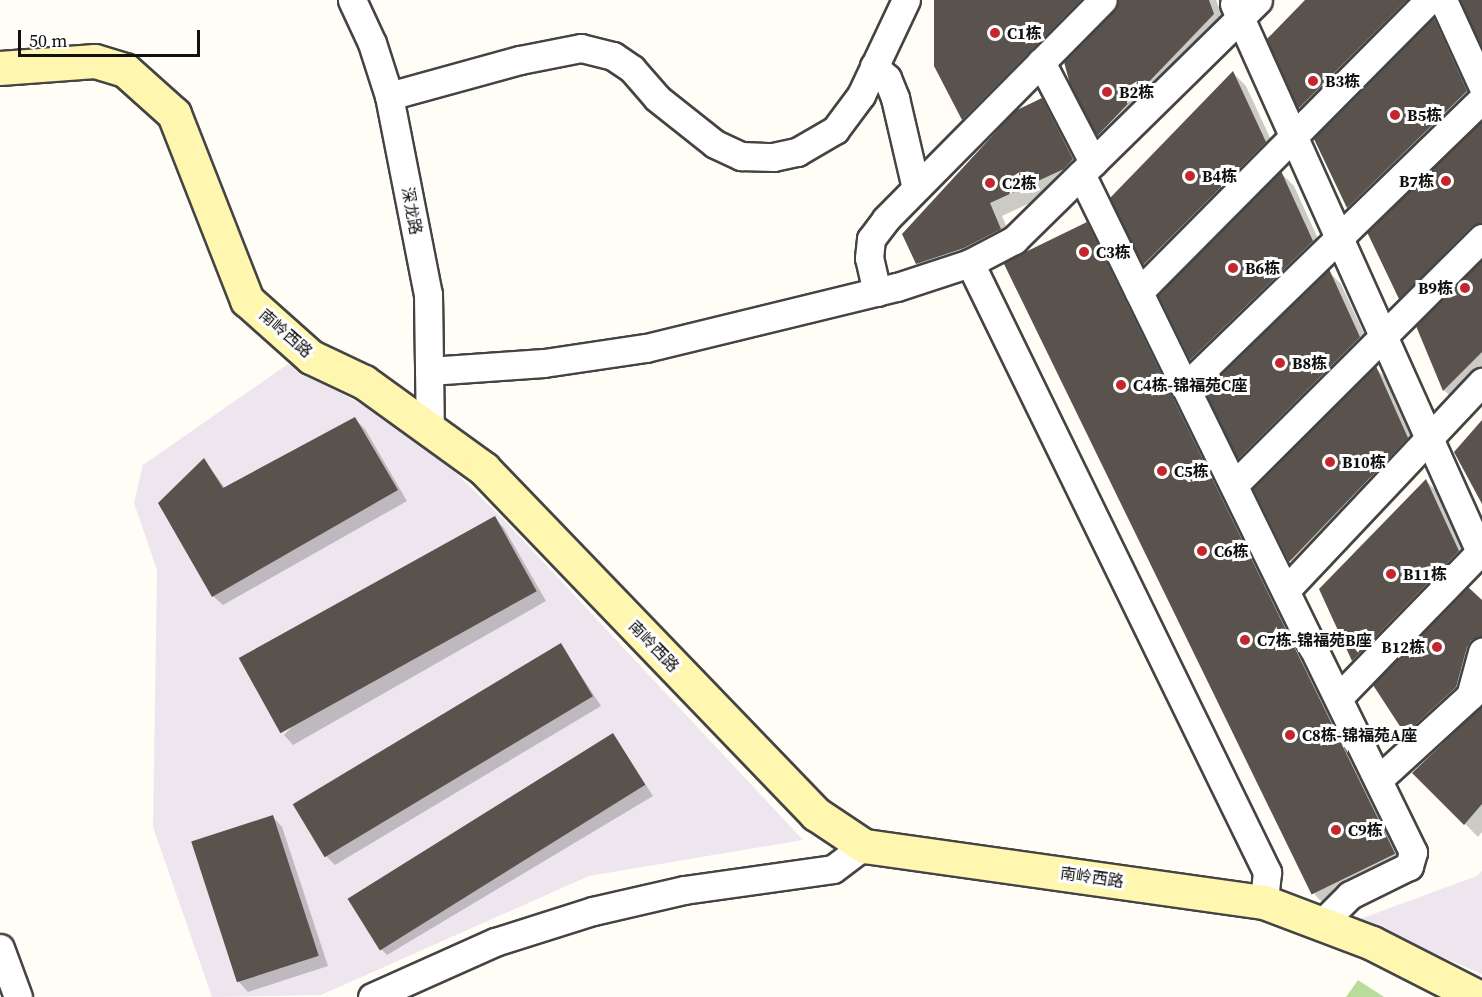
<!DOCTYPE html>
<meta charset="utf-8">
<style>
body{margin:0}
#map{position:relative;width:1482px;height:997px;overflow:hidden;background:#fffdf5;font-family:"Source Serif 4","Noto Sans SC",serif}
div>[style]{position:absolute}
[style*='--x']{left:calc(var(--x)*1px);top:calc(var(--y)*1px);width:calc(var(--w)*1px);rotate:calc(var(--a)*1deg)}
.industrial>*{inset:0;background:#eee6ef}
.forest>*{inset:0;background:#b9dc9c}
.shadow>*{inset:0;background:#0003}
.building>*{inset:0;background:#5a524d;transform-origin:0 0}
.roads{filter:drop-shadow(2px 0 #444) drop-shadow(-2px 0 #444) drop-shadow(0 2px #444) drop-shadow(0 -2px #444)}
.street>*{height:27px;margin:-13.5px;padding:0 13.5px;transform-origin:13.5px;border-radius:13.5px;background:#fff}
.secondary>*{height:33px;margin:-16.5px;padding:0 16.5px;transform-origin:16.5px;border-radius:16.5px;background:#fff6b0}
.dots>*{width:16px;height:16px;translate:-50% -50%;box-sizing:border-box;border:3px solid #fff;border-radius:50%}
span{translate:-50% -50%;white-space:nowrap;text-align:center;line-height:1.15;-webkit-text-stroke:6px #fff;paint-order:stroke}
.poi-label{font-size:16px;color:#111;font-weight:700}
.left{translate:0 -50%;text-align:left}
.right{translate:-100% -50%;text-align:right}
.street-label{font-size:16px;color:#111}
.scale{position:absolute;left:18px;top:30px;width:182px;height:27px;box-sizing:border-box;border:3px solid #111;border-top:0;padding-left:8px;font-size:18px;line-height:21px;white-space:nowrap;color:#111;-webkit-text-stroke:4px #fff;paint-order:stroke}
</style>
<div id="map">
<div class="industrial">
<div style="clip-path:polygon(288px 364px,366px 407px,439px 456px,505px 521px,803px 840px,589px 876px,321px 995px,212px 997px,153px 827px,157px 570px,134px 503px,143px 465px)"></div>
<div style="clip-path:polygon(1482px 871px,1482px 974px,1357px 920px,1477px 876px)"></div>
</div>
<div class="forest">
<div style="clip-path:polygon(1358px 980px,1384px 997px,1346px 997px)"></div>
</div>
<div class="shadow">
<div style="clip-path:polygon(936px 0,1111px 0,976px 132px,963px 119px,936px 65px)"></div>
<div style="clip-path:polygon(1119px 0,1216px 0,1227px 27px,1111px 148px,1098px 135px,1072px 83px,1066px 62px,1120px 5px)"></div>
<div style="clip-path:polygon(1307px 0,1438px 0,1312px 121px,1300px 108px,1269px 39px)"></div>
<div style="clip-path:polygon(1434px 20px,1446px 32px,1480px 105px,1360px 220px,1348px 208px,1315px 139px)"></div>
<div style="clip-path:polygon(1233px 73px,1246px 86px,1278px 155px,1157px 277px,1144px 264px,1112px 198px)"></div>
<div style="clip-path:polygon(1042px 100px,1054px 113px,1085px 173px,1077px 181px,1002px 216px,1013px 242px,930px 276px,917px 263px)"></div>
<div style="clip-path:polygon(1482px 121px,1482px 241px,1413px 310px,1400px 298px,1369px 233px)"></div>
<div style="clip-path:polygon(1281px 173px,1294px 186px,1325px 254px,1204px 372px,1191px 360px,1160px 296px)"></div>
<div style="clip-path:polygon(1087px 224px,1099px 236px,1408px 868px,1328px 908px,1315px 895px)"></div>
<div style="clip-path:polygon(1482px 262px,1482px 377px,1457px 403px,1444px 390px,1418px 326px)"></div>
<div style="clip-path:polygon(1329px 272px,1341px 284px,1372px 351px,1252px 471px,1239px 458px,1206px 390px)"></div>
<div style="clip-path:polygon(1376px 368px,1388px 381px,1420px 451px,1302px 574px,1290px 561px,1254px 489px)"></div>
<div style="clip-path:polygon(355px 419px,365px 429px,407px 501px,223px 605px,213px 596px,204px 460px,225px 488px)"></div>
<div style="clip-path:polygon(1426px 481px,1439px 493px,1471px 565px,1366px 672px,1354px 660px,1321px 590px)"></div>
<div style="clip-path:polygon(494px 518px,504px 528px,546px 601px,293px 745px,284px 735px)"></div>
<div style="clip-path:polygon(1482px 602px,1482px 658px,1419px 746px,1375px 685px)"></div>
<div style="clip-path:polygon(561px 645px,601px 706px,335px 865px,325px 855px)"></div>
<div style="clip-path:polygon(1482px 708px,1482px 832px,1478px 837px,1415px 773px)"></div>
<div style="clip-path:polygon(613px 734px,653px 796px,387px 955px,377px 945px)"></div>
<div style="clip-path:polygon(273px 817px,282px 827px,328px 966px,248px 992px,239px 982px)"></div>
</div>
<div class="building">
<div style="clip-path:polygon(934px 0,1081px 0,962px 120px,934px 66px)"></div>
<div style="clip-path:polygon(1118px 0,1209px 0,1214px 14px,1097px 136px,1070px 84px,1064px 62px,1114px 11px)"></div>
<div style="clip-path:polygon(1305px 0,1407px 0,1298px 109px,1267px 39px)"></div>
<div style="clip-path:polygon(1460px 0,1482px 0,1482px 47px)"></div>
<div style="clip-path:polygon(1434px 18px,1467px 91px,1347px 208px,1314px 139px)"></div>
<div style="clip-path:polygon(1233px 71px,1266px 142px,1143px 265px,1110px 198px)"></div>
<div style="clip-path:polygon(1042px 98px,1073px 159px,1064px 169px,990px 203px,1001px 229px,964px 248px,916px 264px,902px 234px,1015px 111px)"></div>
<div style="clip-path:polygon(1482px 121px,1482px 223px,1471px 227px,1399px 299px,1367px 232px)"></div>
<div style="clip-path:polygon(1281px 171px,1313px 241px,1190px 360px,1158px 295px)"></div>
<div style="left:1087px;top:222px;width:703px;height:93px;rotate:64deg"></div>
<div style="clip-path:polygon(1482px 260px,1482px 352px,1443px 391px,1416px 326px)"></div>
<div style="clip-path:polygon(1329px 269px,1360px 337px,1238px 459px,1204px 390px)"></div>
<div style="clip-path:polygon(1376px 366px,1408px 438px,1289px 562px,1253px 489px)"></div>
<div style="clip-path:polygon(355px 417px,398px 490px,212px 597px,158px 503px,204px 458px,223px 488px)"></div>
<div style="clip-path:polygon(1482px 420px,1482px 504px,1454px 452px)"></div>
<div style="clip-path:polygon(1426px 479px,1459px 551px,1352px 661px,1319px 589px)"></div>
<div style="left:495px;top:516px;width:86px;height:293px;rotate:61deg"></div>
<div style="clip-path:polygon(1468px 587px,1482px 600px,1482px 637px,1471px 640px,1467px 647px,1456px 687px,1405px 734px,1373px 685px)"></div>
<div style="left:561px;top:643px;width:62px;height:313px;rotate:59deg"></div>
<div style="clip-path:polygon(1482px 706px,1482px 804px,1464px 825px,1412px 773px)"></div>
<div style="left:613px;top:733px;width:61px;height:313px;rotate:58deg"></div>
<div style="left:273px;top:815px;width:148px;height:86px;rotate:72deg"></div>
</div>
<div class="roads">
<div class="street">
<div style="--x:352;--y:0;--w:47;--a:65.1"></div>
<div style="--x:372;--y:43;--w:56;--a:72.2"></div>
<div style="--x:389;--y:96;--w:202;--a:78.9"></div>
<div style="--x:428;--y:294;--w:135;--a:89.2"></div>
<div style="--x:1443;--y:0;--w:94;--a:65.4"></div>
<div style="--x:1234;--y:4;--w:605;--a:65.81"></div>
<div style="--x:1041;--y:62;--w:113;--a:62.5"></div>
<div style="--x:874;--y:66;--w:18;--a:43"></div>
<div style="--x:887;--y:78;--w:22;--a:68"></div>
<div style="--x:895;--y:98;--w:92;--a:76.9"></div>
<div style="--x:389;--y:96;--w:136;--a:-15.4"></div>
<div style="--x:520;--y:60;--w:62;--a:-11.1"></div>
<div style="--x:581;--y:48;--w:33;--a:14"></div>
<div style="--x:613;--y:56;--w:23;--a:34"></div>
<div style="--x:632;--y:69;--w:38;--a:49"></div>
<div style="--x:657;--y:98;--w:74;--a:38.4"></div>
<div style="--x:715;--y:144;--w:29;--a:25"></div>
<div style="--x:741;--y:156;--w:32;--a:2"></div>
<div style="--x:773;--y:157;--w:25;--a:-12"></div>
<div style="--x:797;--y:152;--w:44;--a:-30.1"></div>
<div style="--x:835;--y:130;--w:44;--a:-53.4"></div>
<div style="--x:861;--y:95;--w:105;--a:-64.7"></div>
<div style="--x:1081;--y:174;--w:755;--a:63.91"></div>
<div style="--x:1413;--y:852;--w:15;--a:106"></div>
<div style="--x:1409;--y:866;--w:66;--a:153.8"></div>
<div style="--x:1350;--y:895;--w:41;--a:135"></div>
<div style="--x:970;--y:263;--w:678;--a:64"></div>
<div style="--x:1267;--y:872;--w:30;--a:96"></div>
<div style="--x:877;--y:292;--w:35;--a:-103"></div>
<div style="--x:869;--y:258;--w:19;--a:-84"></div>
<div style="--x:871;--y:239;--w:25;--a:-53"></div>
<div style="--x:886;--y:219;--w:308;--a:-45.3"></div>
<div style="--x:1139;--y:292;--w:412;--a:-45.2"></div>
<div style="--x:429;--y:371;--w:115;--a:-4"></div>
<div style="--x:544;--y:363;--w:103;--a:-8.4"></div>
<div style="--x:646;--y:348;--w:258;--a:-13.7"></div>
<div style="--x:897;--y:287;--w:77;--a:-18.2"></div>
<div style="--x:970;--y:263;--w:50;--a:-27.6"></div>
<div style="--x:1014;--y:240;--w:342;--a:-44.5"></div>
<div style="--x:1185;--y:387;--w:414;--a:-44.1"></div>
<div style="--x:1234;--y:485;--w:350;--a:-44.9"></div>
<div style="--x:1286;--y:590;--w:286;--a:-46.7"></div>
<div style="--x:1339;--y:697;--w:202;--a:-45.8"></div>
<div style="--x:1379;--y:779;--w:123;--a:-42.4"></div>
<div style="--x:1470;--y:696;--w:46;--a:-74.7"></div>
<div style="--x:0;--y:948;--w:52;--a:69.8"></div>
<div style="--x:372;--y:997;--w:135;--a:-24.1"></div>
<div style="--x:495;--y:942;--w:103;--a:-17.6"></div>
<div style="--x:593;--y:911;--w:93;--a:-13"></div>
<div style="--x:684;--y:890;--w:150;--a:-8"></div>
<div style="--x:833;--y:869;--w:39;--a:-37"></div>
</div>
<div class="secondary">
<div style="--x:0;--y:68;--w:95;--a:-4.2"></div>
<div style="--x:95;--y:61;--w:31;--a:17"></div>
<div style="--x:125;--y:70;--w:66;--a:41.9"></div>
<div style="--x:174;--y:114;--w:200;--a:68.6"></div>
<div style="--x:247;--y:300;--w:86;--a:41.7"></div>
<div style="--x:311;--y:357;--w:59;--a:25.3"></div>
<div style="--x:364;--y:382;--w:148;--a:35.9"></div>
<div style="--x:484;--y:469;--w:479;--a:46.1"></div>
<div style="--x:816;--y:814;--w:58;--a:33.7"></div>
<div style="--x:864;--y:846;--w:404;--a:8"></div>
<div style="--x:1264;--y:902;--w:116;--a:20.8"></div>
<div style="--x:1372;--y:943;--w:119;--a:27"></div>
</div>
</div>
<div class="dots">
<div style="left:995px;top:33px;background:#c4262e"></div>
<div style="left:1313px;top:81px;background:#c4262e"></div>
<div style="left:1107px;top:92px;background:#c4262e"></div>
<div style="left:1395px;top:115px;background:#c4262e"></div>
<div style="left:1190px;top:176px;background:#c4262e"></div>
<div style="left:1446px;top:181px;background:#c4262e"></div>
<div style="left:990px;top:183px;background:#c4262e"></div>
<div style="left:1084px;top:252px;background:#c4262e"></div>
<div style="left:1233px;top:268px;background:#c4262e"></div>
<div style="left:1465px;top:288px;background:#c4262e"></div>
<div style="left:1280px;top:363px;background:#c4262e"></div>
<div style="left:1121px;top:385px;background:#c4262e"></div>
<div style="left:1330px;top:462px;background:#c4262e"></div>
<div style="left:1162px;top:471px;background:#c4262e"></div>
<div style="left:1202px;top:551px;background:#c4262e"></div>
<div style="left:1391px;top:574px;background:#c4262e"></div>
<div style="left:1245px;top:640px;background:#c4262e"></div>
<div style="left:1437px;top:647px;background:#c4262e"></div>
<div style="left:1290px;top:735px;background:#c4262e"></div>
<div style="left:1336px;top:830px;background:#c4262e"></div>
</div>
<div class="poi-label">
<span class="left" style="left:1007px;top:33px">C1栋</span>
<span class="left" style="left:1325px;top:81px">B3栋</span>
<span class="left" style="left:1119px;top:92px">B2栋</span>
<span class="left" style="left:1407px;top:115px">B5栋</span>
<span class="left" style="left:1202px;top:176px">B4栋</span>
<span class="right" style="left:1434px;top:181px">B7栋</span>
<span class="left" style="left:1002px;top:183px">C2栋</span>
<span class="left" style="left:1096px;top:252px">C3栋</span>
<span class="left" style="left:1245px;top:268px">B6栋</span>
<span class="right" style="left:1453px;top:288px">B9栋</span>
<span class="left" style="left:1292px;top:363px">B8栋</span>
<span class="left" style="left:1133px;top:385px">C4栋-锦福苑C座</span>
<span class="left" style="left:1342px;top:462px">B10栋</span>
<span class="left" style="left:1174px;top:471px">C5栋</span>
<span class="left" style="left:1214px;top:551px">C6栋</span>
<span class="left" style="left:1403px;top:574px">B11栋</span>
<span class="left" style="left:1257px;top:640px">C7栋-锦福苑B座</span>
<span class="right" style="left:1425px;top:647px">B12栋</span>
<span class="left" style="left:1302px;top:735px">C8栋-锦福苑A座</span>
<span class="left" style="left:1348px;top:830px">C9栋</span>
</div>
<div class="street-label">
<span style="left:412px;top:211px;rotate:79deg">深龙路</span>
<span style="left:286px;top:333px;rotate:41deg">南岭西路</span>
<span style="left:654px;top:646px;rotate:46deg">南岭西路</span>
<span style="left:1092px;top:877px;rotate:8deg">南岭西路</span>
</div>
<div class="scale">50 m</div>
</div>
